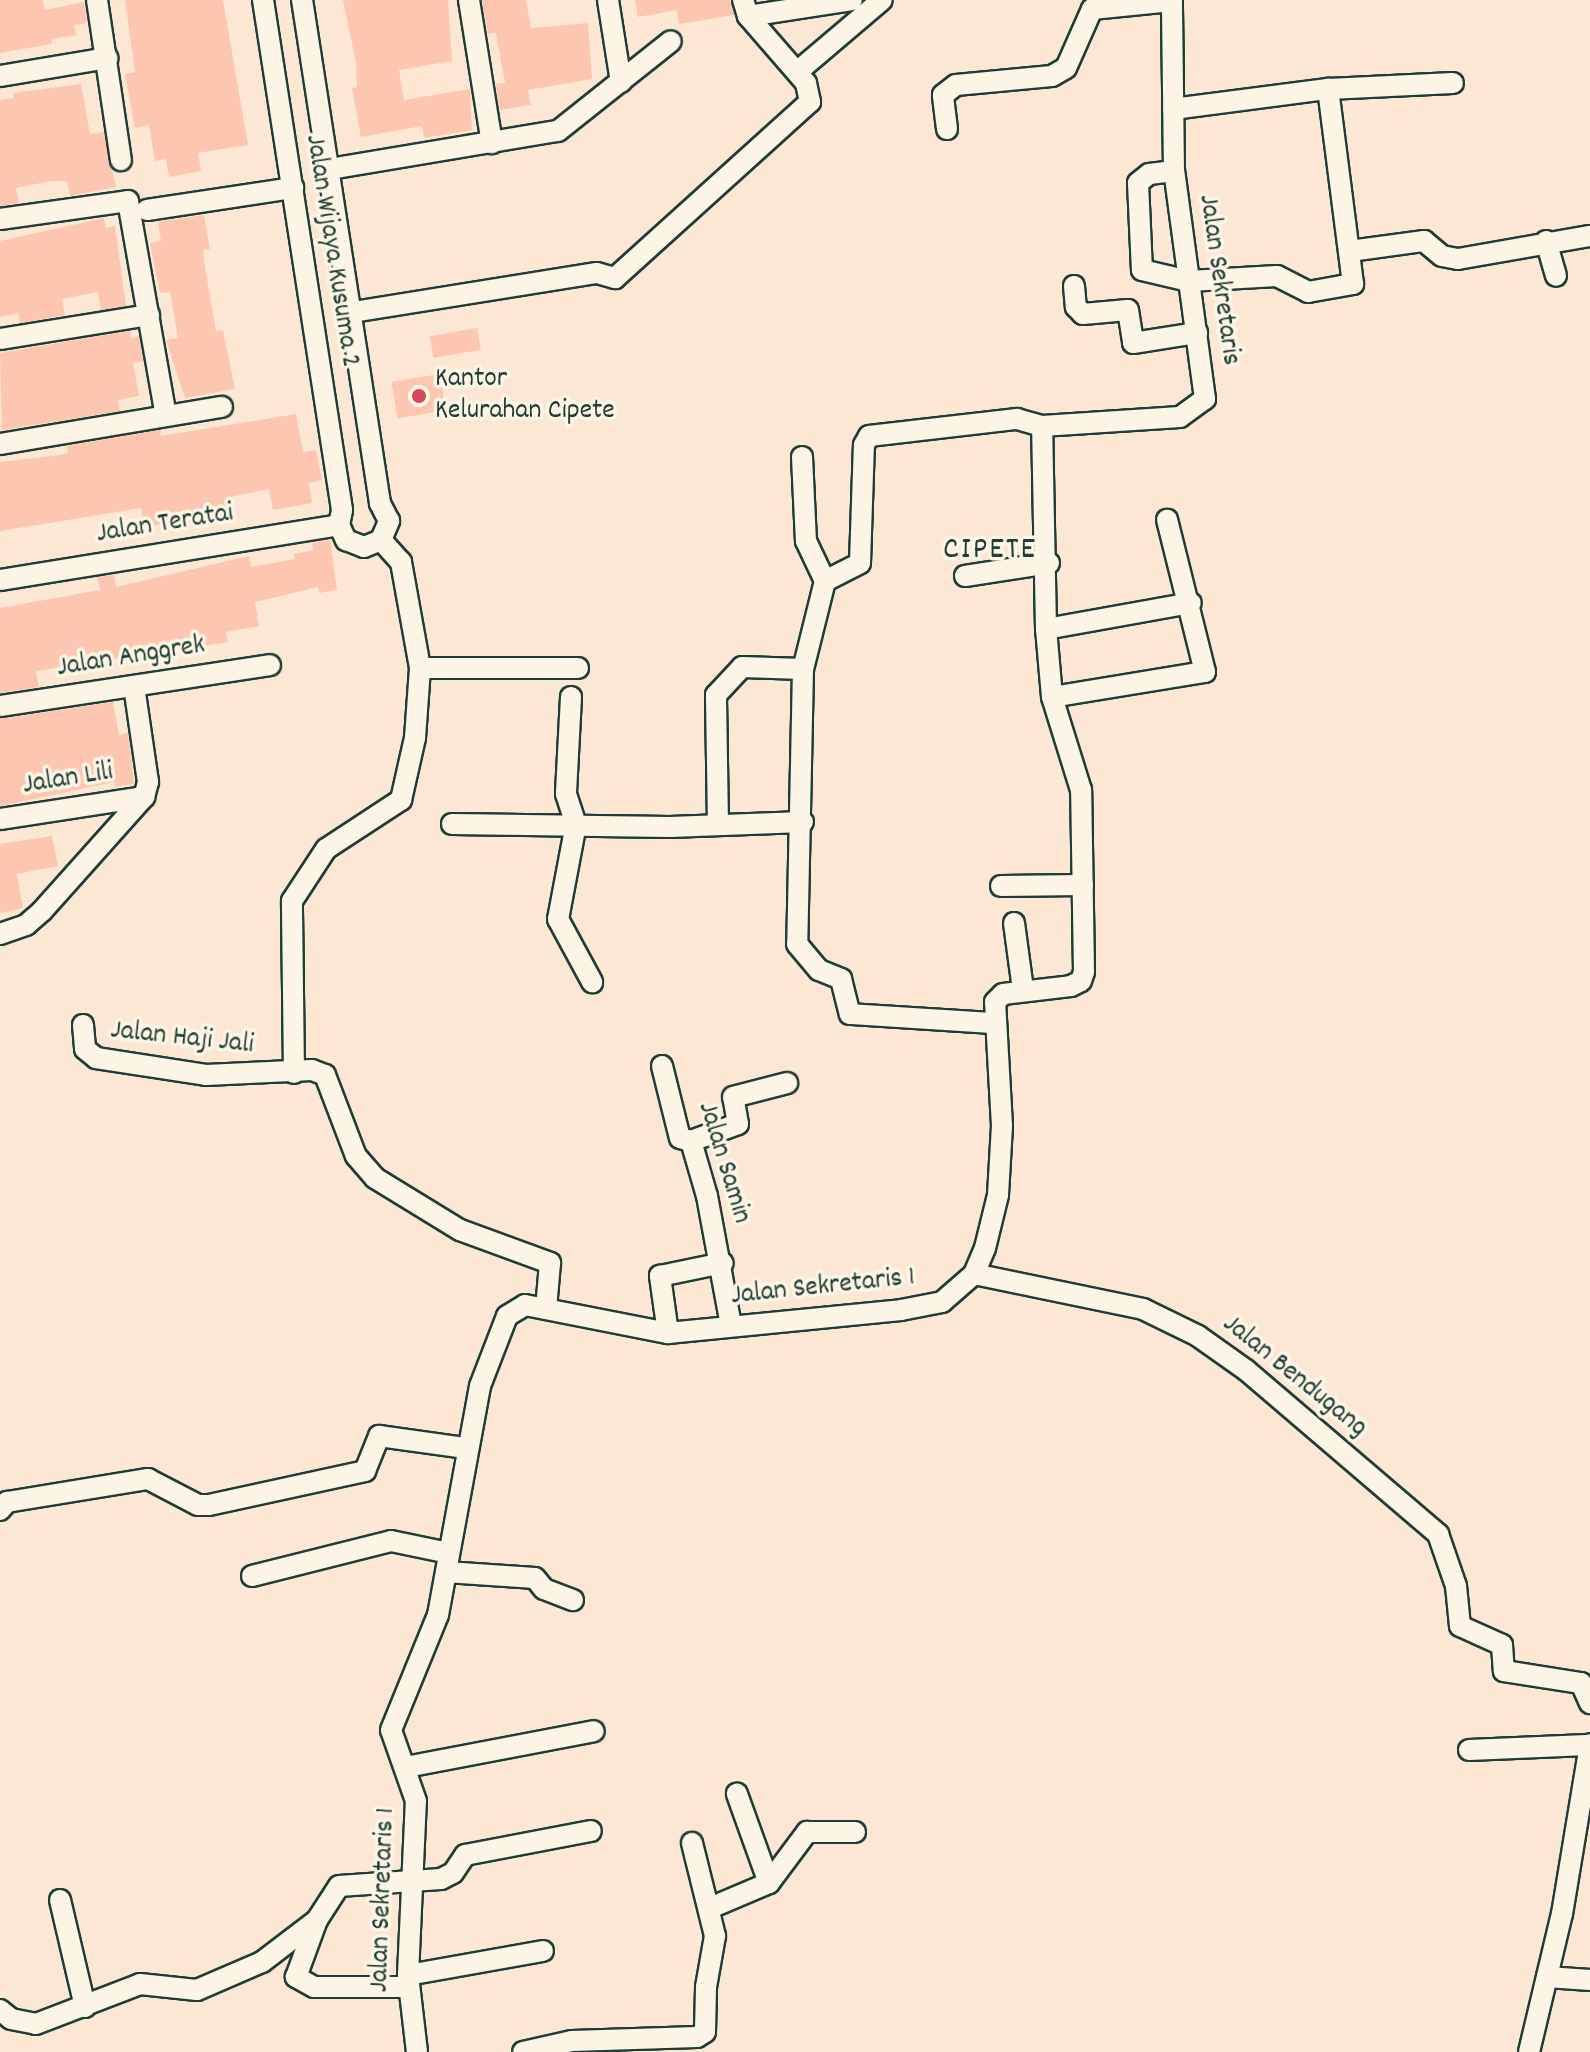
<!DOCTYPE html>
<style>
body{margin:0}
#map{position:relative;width:1590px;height:2052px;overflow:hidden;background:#fce7d5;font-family:Dekko,sans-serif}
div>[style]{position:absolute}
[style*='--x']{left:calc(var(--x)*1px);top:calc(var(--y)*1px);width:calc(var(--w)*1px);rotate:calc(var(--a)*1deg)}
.building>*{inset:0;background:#fdc6b0;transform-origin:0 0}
.roads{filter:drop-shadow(2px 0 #1f3d34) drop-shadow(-2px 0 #1f3d34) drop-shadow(0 2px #1f3d34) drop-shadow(0 -2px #1f3d34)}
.minor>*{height:20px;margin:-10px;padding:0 10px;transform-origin:10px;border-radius:10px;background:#fcf5e5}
.dots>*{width:22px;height:22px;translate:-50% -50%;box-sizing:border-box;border:4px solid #fcf5e5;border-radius:50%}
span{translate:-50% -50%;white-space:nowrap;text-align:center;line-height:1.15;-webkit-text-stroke:7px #fcf5e5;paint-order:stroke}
.street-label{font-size:28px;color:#1f3d34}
.poi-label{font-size:28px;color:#1f3d34}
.left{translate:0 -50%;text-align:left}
.quarter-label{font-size:32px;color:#1f3d34;letter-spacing:2px}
</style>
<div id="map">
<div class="building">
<div style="clip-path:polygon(0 0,43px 0,45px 10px,84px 2px,87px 23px,74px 25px,76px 35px,51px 39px,52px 44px,0 53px)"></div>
<div style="clip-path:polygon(125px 0,223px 0,248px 145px,198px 153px,201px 171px,169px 177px,166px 159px,155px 161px,149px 125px,135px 128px,131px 106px,125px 74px,135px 72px)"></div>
<div style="clip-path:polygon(343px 0,448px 0,452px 61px,399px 70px,404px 100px,470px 89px,472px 130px,424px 138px,422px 126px,361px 137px,352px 88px,357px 87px,356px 63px)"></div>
<div style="clip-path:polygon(482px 0,526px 0,531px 28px,588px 23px,592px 79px,528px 90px,531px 105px,500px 110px,496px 84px,505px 83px,496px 33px,488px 34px)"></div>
<div style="clip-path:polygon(635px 0,730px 0,734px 15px,679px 24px,677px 10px,638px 17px)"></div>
<div style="clip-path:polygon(81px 84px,90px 134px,104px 132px,116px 187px,70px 196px,67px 181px,51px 181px,16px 188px,19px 203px,0 206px,0 100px,14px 98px,13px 93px)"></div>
<div style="clip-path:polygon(204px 215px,210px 249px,203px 250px,205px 267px,216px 331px,223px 330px,235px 389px,185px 398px,166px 340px,178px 338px,170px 292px,160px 293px,150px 243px,161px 241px,158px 222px)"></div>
<div style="clip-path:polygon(104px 218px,106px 228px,115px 226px,126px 306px,101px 310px,98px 292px,62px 299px,65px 315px,20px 323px,18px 313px,0 317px,0 241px)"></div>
<div style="left:477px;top:328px;width:22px;height:48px;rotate:80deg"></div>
<div style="clip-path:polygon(130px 331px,131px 338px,139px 336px,143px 361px,133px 363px,139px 396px,118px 400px,120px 411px,2px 430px,0 353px)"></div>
<div style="left:440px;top:374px;width:37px;height:49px;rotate:81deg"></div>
<div style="clip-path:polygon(296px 414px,303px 452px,316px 450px,322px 480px,309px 483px,312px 503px,273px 510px,269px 489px,230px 497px,234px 516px,209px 521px,144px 526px,141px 508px,0 531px,0 462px,60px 455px,68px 452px,67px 446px,160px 430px,161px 436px)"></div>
<div style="clip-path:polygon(330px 540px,337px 590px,319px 593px,318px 587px,255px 602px,259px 626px,226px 632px,228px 642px,36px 671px,39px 687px,0 693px,0 608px,100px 590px,97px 577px,114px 575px,116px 587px,249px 556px,251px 567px,295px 559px,294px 554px,313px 550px,312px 543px)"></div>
<div style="clip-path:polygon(113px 702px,119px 735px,128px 733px,134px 784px,115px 787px,114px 782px,0 806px,0 719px)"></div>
<div style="clip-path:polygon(52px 836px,58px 866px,17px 874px,23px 908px,0 913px,0 844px)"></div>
</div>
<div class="roads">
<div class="minor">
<div style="--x:97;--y:0;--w:162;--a:81.5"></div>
<div style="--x:263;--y:0;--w:516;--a:81.19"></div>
<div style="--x:342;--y:510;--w:15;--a:101"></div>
<div style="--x:339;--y:525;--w:17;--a:65"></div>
<div style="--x:346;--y:540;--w:19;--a:21"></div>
<div style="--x:364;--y:547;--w:18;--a:-22"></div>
<div style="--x:381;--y:540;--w:21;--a:-67"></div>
<div style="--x:389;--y:521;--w:20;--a:-117"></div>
<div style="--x:380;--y:503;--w:509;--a:-98.81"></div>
<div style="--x:469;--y:0;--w:145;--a:80.9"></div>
<div style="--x:608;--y:0;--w:83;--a:81"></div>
<div style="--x:748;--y:16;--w:105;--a:-8.7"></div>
<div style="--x:797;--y:72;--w:111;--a:-40.3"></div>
<div style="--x:0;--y:76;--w:109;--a:-9.5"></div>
<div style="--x:1173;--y:109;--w:156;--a:-7.4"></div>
<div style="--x:1328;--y:89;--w:125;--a:-2.7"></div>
<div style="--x:947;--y:129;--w:34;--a:-97"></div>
<div style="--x:943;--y:95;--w:16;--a:-38"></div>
<div style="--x:956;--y:85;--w:96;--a:-5.4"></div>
<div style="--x:1052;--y:76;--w:16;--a:-30"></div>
<div style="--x:1066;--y:68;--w:64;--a:-66.2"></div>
<div style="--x:1092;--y:9;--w:80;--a:-5.7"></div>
<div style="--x:330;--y:169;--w:231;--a:-9.5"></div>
<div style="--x:558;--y:131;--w:144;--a:-38.5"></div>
<div style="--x:1174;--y:171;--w:25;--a:173"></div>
<div style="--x:1149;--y:174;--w:14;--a:141"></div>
<div style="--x:1138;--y:183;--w:87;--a:87.4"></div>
<div style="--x:1142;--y:270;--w:48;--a:13.2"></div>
<div style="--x:1189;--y:281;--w:88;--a:-3.3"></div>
<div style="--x:1277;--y:276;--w:35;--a:27"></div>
<div style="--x:1308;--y:292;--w:46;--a:-10.1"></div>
<div style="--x:1353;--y:284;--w:197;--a:-97.3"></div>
<div style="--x:147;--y:210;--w:148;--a:-8.6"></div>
<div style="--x:0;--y:219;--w:129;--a:-8"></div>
<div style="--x:128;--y:201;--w:218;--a:80"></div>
<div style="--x:1546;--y:241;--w:36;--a:74"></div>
<div style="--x:1350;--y:251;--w:75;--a:-7.7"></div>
<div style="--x:1424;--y:241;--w:23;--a:40"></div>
<div style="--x:1442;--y:256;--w:16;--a:11"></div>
<div style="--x:1458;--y:259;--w:134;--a:-9.9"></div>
<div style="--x:1074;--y:286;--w:21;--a:85"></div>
<div style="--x:1076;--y:307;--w:10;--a:45"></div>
<div style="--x:1083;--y:314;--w:45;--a:-5.1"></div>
<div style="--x:1128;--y:310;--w:33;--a:81"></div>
<div style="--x:1133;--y:343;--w:65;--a:-8.9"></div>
<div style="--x:353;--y:312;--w:247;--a:-9.1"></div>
<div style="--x:597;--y:273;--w:19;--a:16"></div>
<div style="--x:615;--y:278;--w:263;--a:-42.1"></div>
<div style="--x:810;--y:102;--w:19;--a:-102"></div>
<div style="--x:806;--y:83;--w:89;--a:-130.9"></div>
<div style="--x:748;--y:16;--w:17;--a:-107"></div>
<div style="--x:0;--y:339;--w:151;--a:-9.2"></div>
<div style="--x:0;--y:444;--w:225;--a:-9.5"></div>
<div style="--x:802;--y:457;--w:84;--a:87.3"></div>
<div style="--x:806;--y:541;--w:44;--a:64.6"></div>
<div style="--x:825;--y:581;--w:91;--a:104"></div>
<div style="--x:803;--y:669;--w:275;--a:91.2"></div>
<div style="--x:797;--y:944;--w:34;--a:50"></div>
<div style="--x:819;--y:970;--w:24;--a:22"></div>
<div style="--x:841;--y:979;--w:36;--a:76"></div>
<div style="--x:850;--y:1014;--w:144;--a:3.6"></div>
<div style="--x:381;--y:540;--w:30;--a:48"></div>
<div style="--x:401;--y:562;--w:108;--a:79.8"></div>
<div style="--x:420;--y:668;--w:158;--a:0"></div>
<div style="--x:965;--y:576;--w:85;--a:-8.8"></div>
<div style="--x:0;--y:580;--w:343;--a:-9.2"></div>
<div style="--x:825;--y:581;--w:39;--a:-27"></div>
<div style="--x:860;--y:563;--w:118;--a:-88.1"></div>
<div style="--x:864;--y:445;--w:10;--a:-61"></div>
<div style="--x:869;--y:436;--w:149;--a:-6.6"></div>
<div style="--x:1017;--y:419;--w:26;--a:16"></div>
<div style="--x:1042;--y:426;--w:138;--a:-3.7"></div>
<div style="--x:1180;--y:417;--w:31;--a:-36"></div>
<div style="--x:1205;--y:399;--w:230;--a:-97.7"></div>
<div style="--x:1174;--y:171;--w:171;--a:-90.7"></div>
<div style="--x:1046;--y:629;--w:147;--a:-10.2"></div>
<div style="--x:571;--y:697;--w:97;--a:93"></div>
<div style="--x:566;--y:794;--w:32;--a:72"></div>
<div style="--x:576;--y:824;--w:97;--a:100.7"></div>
<div style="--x:558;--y:919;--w:72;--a:61.6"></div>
<div style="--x:1052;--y:697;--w:155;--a:-9.3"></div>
<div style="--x:1205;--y:672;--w:157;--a:-104"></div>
<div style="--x:0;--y:706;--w:273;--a:-8.6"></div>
<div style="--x:0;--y:819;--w:146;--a:-8.7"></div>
<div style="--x:452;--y:824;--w:218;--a:0.8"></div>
<div style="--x:670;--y:827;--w:133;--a:-2.2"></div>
<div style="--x:718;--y:825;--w:130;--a:-90.9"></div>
<div style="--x:716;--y:695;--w:38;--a:-47"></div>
<div style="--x:742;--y:667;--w:61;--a:1.9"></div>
<div style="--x:1001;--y:886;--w:82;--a:-0.7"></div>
<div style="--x:1014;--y:923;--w:68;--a:82.3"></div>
<div style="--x:0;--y:934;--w:28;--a:-19"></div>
<div style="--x:26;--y:925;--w:21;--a:-41"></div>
<div style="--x:42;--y:911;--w:153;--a:-48.2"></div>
<div style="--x:144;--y:797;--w:16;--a:-75"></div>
<div style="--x:148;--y:782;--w:97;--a:-98.3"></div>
<div style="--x:83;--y:1025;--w:24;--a:85"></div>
<div style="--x:85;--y:1049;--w:14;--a:39"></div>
<div style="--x:96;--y:1058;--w:111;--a:8.8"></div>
<div style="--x:206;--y:1075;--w:106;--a:-2.7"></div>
<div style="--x:312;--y:1070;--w:14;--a:21"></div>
<div style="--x:325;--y:1075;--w:87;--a:69.1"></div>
<div style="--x:356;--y:1156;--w:29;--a:49"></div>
<div style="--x:375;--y:1178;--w:100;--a:31.5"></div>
<div style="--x:460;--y:1230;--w:96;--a:20.1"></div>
<div style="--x:550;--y:1263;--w:46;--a:95"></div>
<div style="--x:662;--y:1066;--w:74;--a:76"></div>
<div style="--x:680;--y:1138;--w:11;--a:15"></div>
<div style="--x:691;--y:1141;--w:57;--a:73.8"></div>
<div style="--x:707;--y:1196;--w:132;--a:79.5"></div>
<div style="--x:294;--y:1073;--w:172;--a:-90.7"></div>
<div style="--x:292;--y:901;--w:62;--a:-56.8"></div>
<div style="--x:326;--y:849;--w:90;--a:-33.2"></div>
<div style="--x:401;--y:800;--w:64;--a:-77.3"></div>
<div style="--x:415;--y:738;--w:70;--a:-85.9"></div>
<div style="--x:691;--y:1141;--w:50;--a:-19.9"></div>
<div style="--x:738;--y:1124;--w:27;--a:-100"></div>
<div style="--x:733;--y:1097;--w:56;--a:-14.5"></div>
<div style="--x:974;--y:1274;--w:173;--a:11.7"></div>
<div style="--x:1143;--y:1309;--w:61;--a:26.1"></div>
<div style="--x:1198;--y:1336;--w:59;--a:35.3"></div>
<div style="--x:1246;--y:1370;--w:253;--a:40.5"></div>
<div style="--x:1438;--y:1534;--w:55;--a:70.9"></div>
<div style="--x:1456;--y:1586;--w:40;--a:84.3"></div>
<div style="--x:1460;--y:1626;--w:46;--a:24.3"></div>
<div style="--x:1502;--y:1645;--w:26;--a:86"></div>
<div style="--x:1504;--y:1671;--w:78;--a:8.9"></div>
<div style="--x:1581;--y:1683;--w:22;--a:66"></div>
<div style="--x:668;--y:1333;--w:58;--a:-98"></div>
<div style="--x:660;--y:1276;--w:64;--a:-11.7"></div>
<div style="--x:0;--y:1510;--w:11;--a:-49"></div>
<div style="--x:7;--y:1502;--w:143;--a:-9.3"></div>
<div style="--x:148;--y:1479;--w:56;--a:27.5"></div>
<div style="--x:198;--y:1505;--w:11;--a:0"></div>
<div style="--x:209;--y:1505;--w:160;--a:-12.3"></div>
<div style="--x:365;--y:1471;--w:38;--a:-68"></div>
<div style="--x:379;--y:1436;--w:88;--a:7.9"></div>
<div style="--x:446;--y:1572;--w:89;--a:3.9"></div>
<div style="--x:535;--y:1578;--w:14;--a:51"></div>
<div style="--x:544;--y:1589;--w:31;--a:21"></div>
<div style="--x:252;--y:1576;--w:143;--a:-14.1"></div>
<div style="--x:391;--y:1541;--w:59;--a:11.7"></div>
<div style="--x:1469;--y:1750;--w:118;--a:-2.4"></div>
<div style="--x:406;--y:1767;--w:191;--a:-10.8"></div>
<div style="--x:769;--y:1883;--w:64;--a:-53.3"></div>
<div style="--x:807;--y:1832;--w:48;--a:0"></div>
<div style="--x:60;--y:1900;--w:110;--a:76.8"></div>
<div style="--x:710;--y:1908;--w:64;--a:-23"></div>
<div style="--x:769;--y:1883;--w:95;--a:-109.8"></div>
<div style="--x:408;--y:1975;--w:137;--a:-10.1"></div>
<div style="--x:1547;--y:1977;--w:43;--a:4"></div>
<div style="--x:408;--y:1987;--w:94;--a:180"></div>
<div style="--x:314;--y:1987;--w:21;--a:-151"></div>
<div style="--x:296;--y:1977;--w:61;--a:-69.8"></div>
<div style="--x:317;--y:1920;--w:40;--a:-57.1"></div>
<div style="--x:339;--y:1886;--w:102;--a:-3.9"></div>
<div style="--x:441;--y:1879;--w:13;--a:-27"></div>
<div style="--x:453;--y:1873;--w:22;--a:-56"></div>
<div style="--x:465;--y:1855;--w:128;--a:-10.8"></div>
<div style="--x:0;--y:2010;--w:14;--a:39"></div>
<div style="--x:11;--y:2019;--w:25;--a:11"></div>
<div style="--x:36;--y:2024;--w:111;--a:-21"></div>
<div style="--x:140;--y:1984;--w:57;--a:6"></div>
<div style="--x:197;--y:1990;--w:71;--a:-23.3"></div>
<div style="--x:262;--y:1962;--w:69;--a:-37.4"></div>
<div style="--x:417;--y:2052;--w:78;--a:-96.7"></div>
<div style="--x:408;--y:1975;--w:174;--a:-87.4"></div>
<div style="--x:416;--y:1801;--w:75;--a:-109.4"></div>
<div style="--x:391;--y:1730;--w:124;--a:-67.8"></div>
<div style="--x:438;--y:1615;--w:233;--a:-79.6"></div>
<div style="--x:480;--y:1386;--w:75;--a:-68.9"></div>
<div style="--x:507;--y:1316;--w:21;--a:-31"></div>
<div style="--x:525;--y:1305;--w:146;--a:11.1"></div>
<div style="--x:668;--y:1333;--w:234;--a:-5.6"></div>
<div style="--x:901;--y:1310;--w:42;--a:-11"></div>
<div style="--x:942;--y:1302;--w:43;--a:-41.2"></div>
<div style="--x:974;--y:1274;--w:28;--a:-67"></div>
<div style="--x:985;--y:1248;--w:55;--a:-76.2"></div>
<div style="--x:998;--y:1195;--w:69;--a:-86.7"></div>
<div style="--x:1002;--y:1126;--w:124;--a:-93.2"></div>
<div style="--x:995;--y:1002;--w:11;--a:-45"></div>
<div style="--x:1003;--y:994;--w:68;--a:-6.7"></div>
<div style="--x:1071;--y:986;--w:11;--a:-27"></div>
<div style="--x:1081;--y:981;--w:9;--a:-72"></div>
<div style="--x:1084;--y:972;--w:182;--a:-90.9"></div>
<div style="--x:1081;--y:790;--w:97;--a:-107.3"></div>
<div style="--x:1052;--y:697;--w:68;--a:-95"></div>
<div style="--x:1046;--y:629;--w:203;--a:-91.1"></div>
<div style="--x:523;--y:2052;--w:50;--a:-12.7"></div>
<div style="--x:572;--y:2041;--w:125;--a:-1.8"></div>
<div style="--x:697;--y:2037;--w:9;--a:-32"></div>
<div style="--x:705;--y:2032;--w:45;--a:-88.7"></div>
<div style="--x:706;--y:1987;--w:52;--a:-80"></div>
<div style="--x:715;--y:1936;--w:96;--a:-103.9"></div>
<div style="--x:1529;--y:2052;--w:142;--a:-76.6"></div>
<div style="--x:1562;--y:1914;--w:172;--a:-80.6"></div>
</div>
</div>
<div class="dots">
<div style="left:419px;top:396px;background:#d1495b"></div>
</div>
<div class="street-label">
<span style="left:331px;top:251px;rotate:81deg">Jalan Wijaya Kusuma 2</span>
<span style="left:1218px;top:280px;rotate:82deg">Jalan Sekretaris</span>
<span style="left:165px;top:525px;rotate:-9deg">Jalan Teratai</span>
<span style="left:131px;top:658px;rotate:-9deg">Jalan Anggrek</span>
<span style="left:68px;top:780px;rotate:-9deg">Jalan Lili</span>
<span style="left:182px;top:1039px;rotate:6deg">Jalan Haji Jali</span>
<span style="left:723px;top:1163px;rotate:73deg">Jalan Samin</span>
<span style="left:823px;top:1288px;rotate:-6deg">Jalan Sekretaris 1</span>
<span style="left:1294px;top:1377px;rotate:39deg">Jalan Bendugang</span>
<span style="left:384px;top:1900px;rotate:-88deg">Jalan Sekretaris 1</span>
</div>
<div class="poi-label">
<span class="left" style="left:435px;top:396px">Kantor<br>Kelurahan Cipete</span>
</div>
<div class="quarter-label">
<span style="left:990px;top:551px">CIPETE</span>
</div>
</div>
